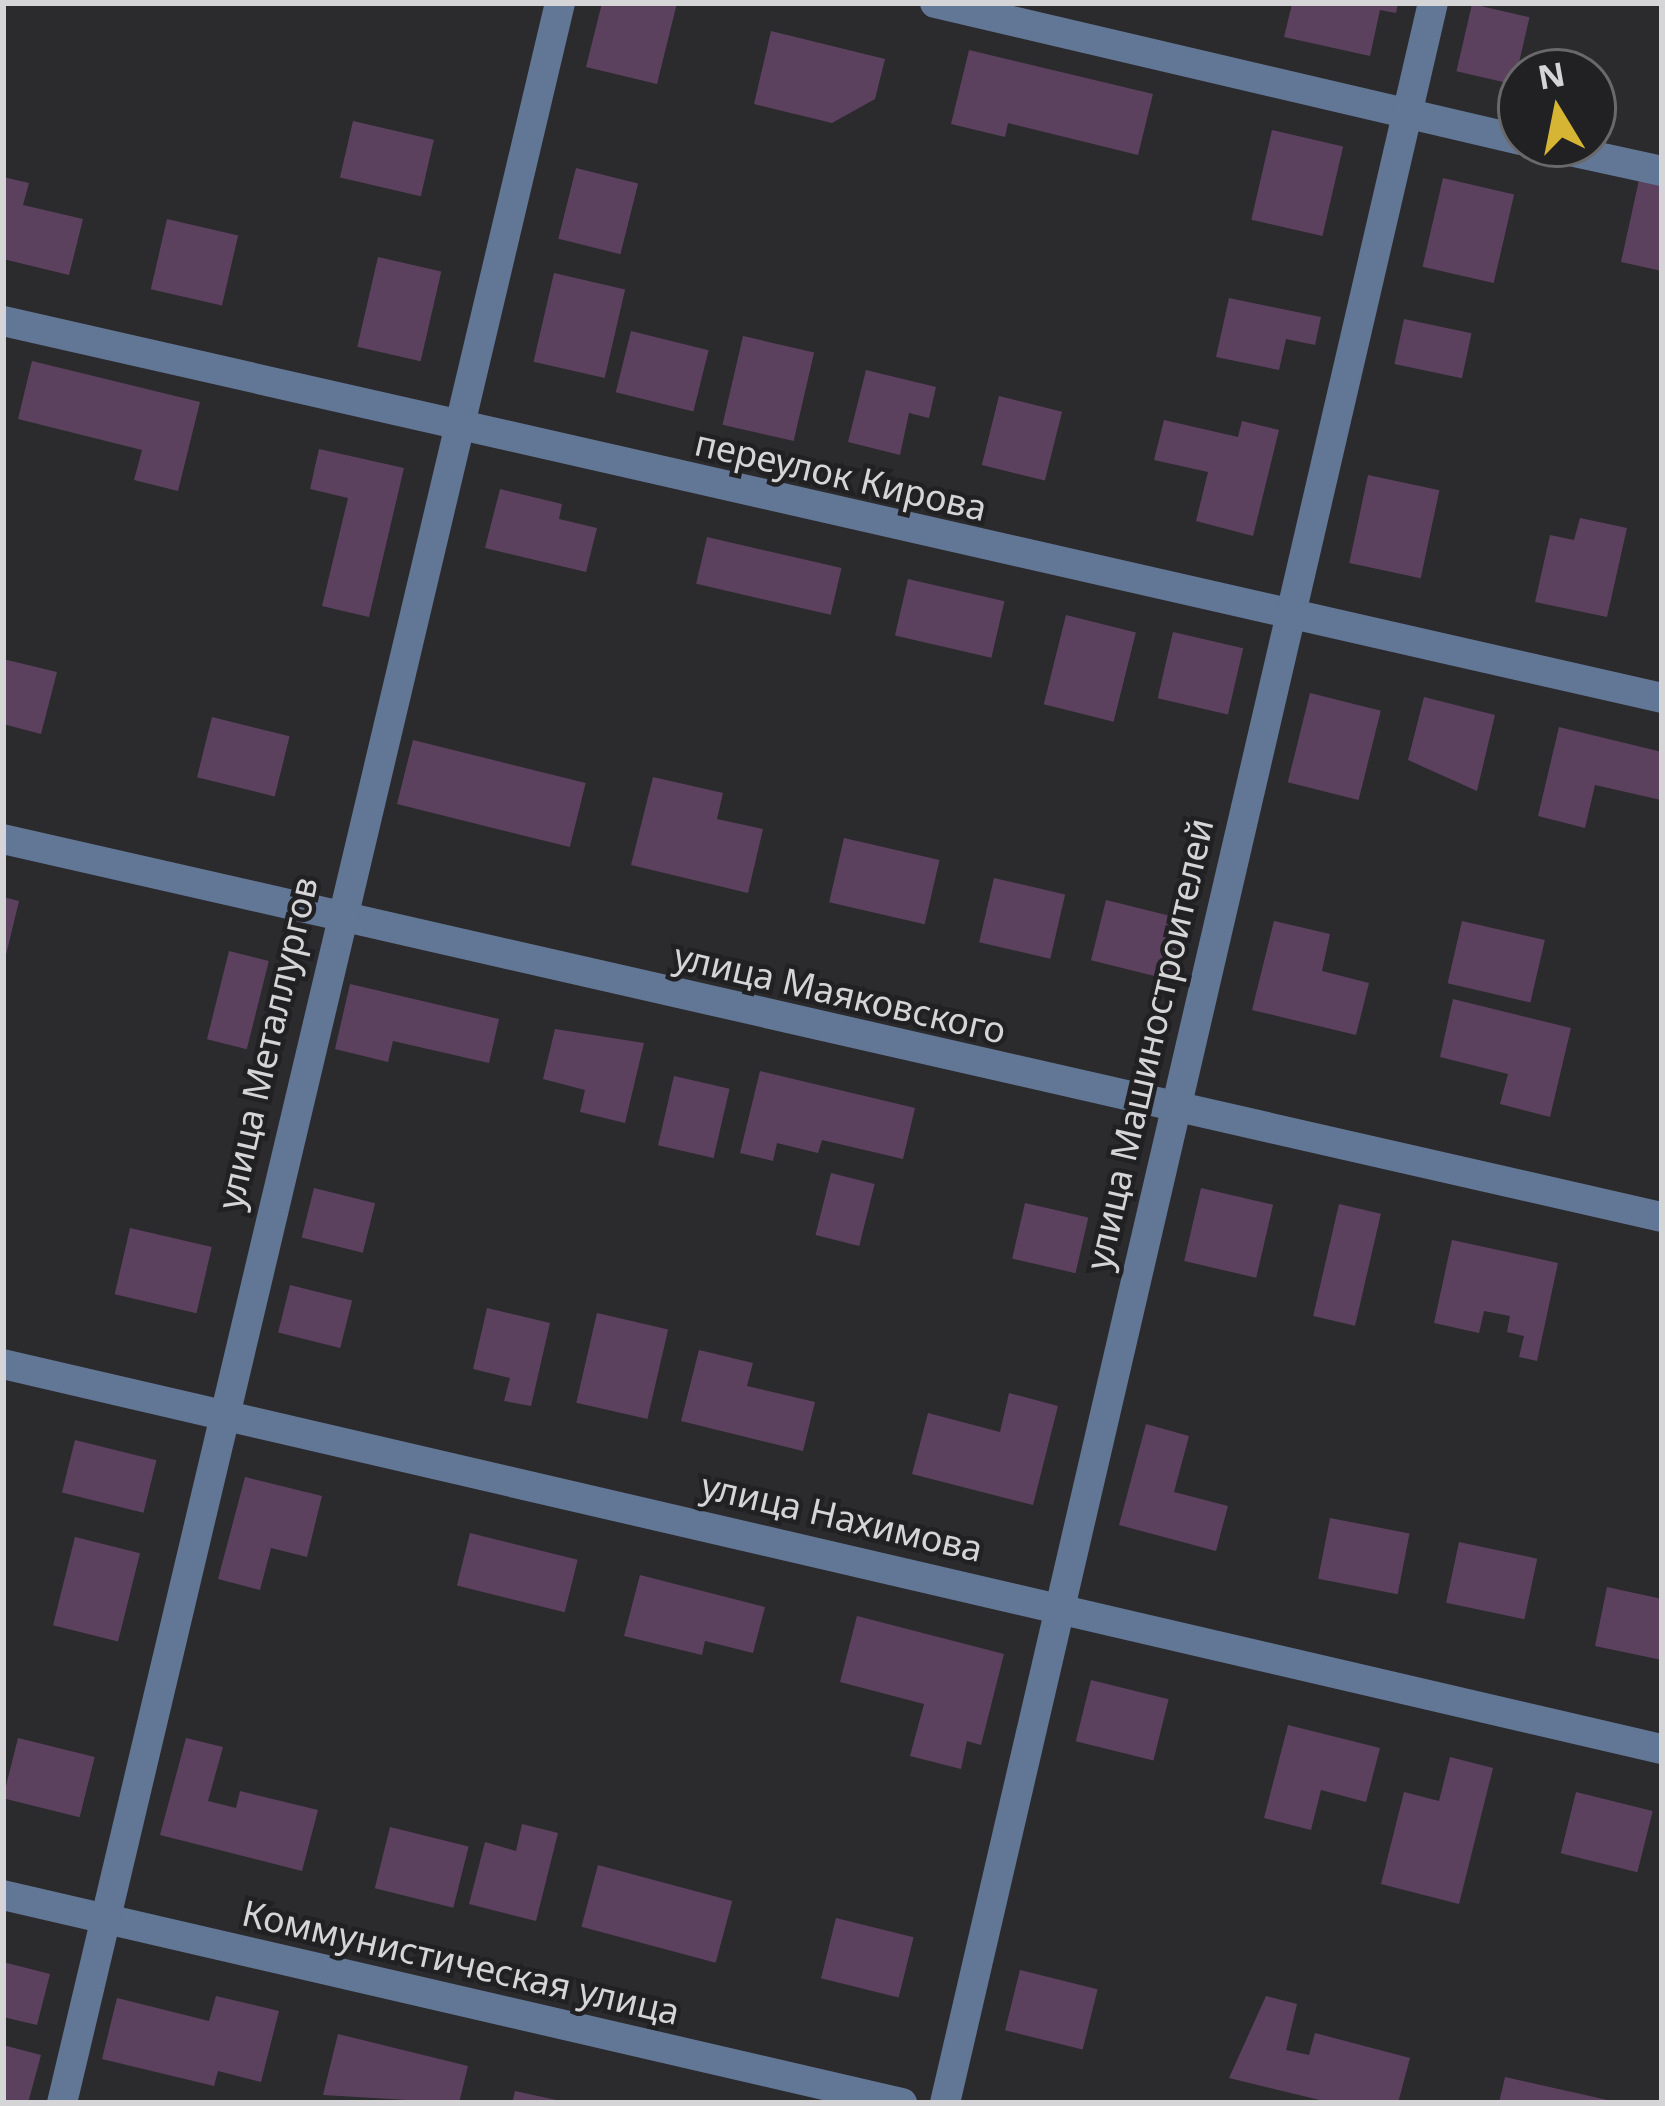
<!DOCTYPE html>
<meta charset="utf-8">
<style>
body{margin:0}
#map{position:relative;width:1665px;height:2106px;overflow:hidden;background:#2b2a2d;font-family:"Noto Sans",sans-serif}
div>[style]{position:absolute}
[style*='--x']{left:calc(var(--x)*1px);top:calc(var(--y)*1px);width:calc(var(--w)*1px);rotate:calc(var(--a)*1deg)}
.building>*{inset:0;background:#5c415f;transform-origin:0 0}
.minor>*{height:30px;margin:-15px;padding:0 15px;transform-origin:15px;border-radius:15px;background:#627695}
span{translate:-50% -50%;white-space:nowrap;text-align:center;line-height:1.15;-webkit-text-stroke:9px #212123;paint-order:stroke}
.street-label{font-size:36px;color:#d5d5d7}
.frame{position:absolute;inset:0;border:6px solid #d5d5d7;pointer-events:none}
.north{position:absolute;left:1497px;top:48px;width:120px;height:120px;box-sizing:border-box;background:#212123;border:3px solid #69696b;border-radius:50%;rotate:350deg;font-size:33px;font-weight:700;line-height:48px;text-align:center;color:#d5d5d7}
.north::after{content:'';display:block;margin:auto;width:42px;height:54px;background:#d6b534;clip-path:polygon(50% 0,100% 100%,50% 72%,0 100%)}
</style>
<div id="map">
<div class="building">
<div style="clip-path:polygon(602px 3px,677px 3px,657px 84px,586px 67px)"></div>
<div style="clip-path:polygon(1398px 3px,1396px 13px,1380px 10px,1370px 56px,1284px 37px,1292px 4px)"></div>
<div style="left:1472px;top:4px;width:59px;height:69px;rotate:13deg"></div>
<div style="clip-path:polygon(771px 31px,885px 59px,875px 99px,832px 123px,754px 104px)"></div>
<div style="clip-path:polygon(969px 50px,1153px 94px,1138px 155px,1008px 123px,1005px 137px,951px 124px)"></div>
<div style="left:353px;top:121px;width:83px;height:58px;rotate:13deg"></div>
<div style="left:1272px;top:130px;width:73px;height:92px;rotate:13deg"></div>
<div style="left:576px;top:168px;width:64px;height:73px;rotate:14deg"></div>
<div style="clip-path:polygon(3px 177px,29px 183px,23px 205px,83px 219px,69px 275px,3px 259px)"></div>
<div style="left:1443px;top:178px;width:73px;height:91px;rotate:13deg"></div>
<div style="clip-path:polygon(1639px 180px,1662px 185px,1662px 271px,1621px 262px)"></div>
<div style="left:167px;top:219px;width:73px;height:72px;rotate:13deg"></div>
<div style="left:378px;top:257px;width:65px;height:92px;rotate:13deg"></div>
<div style="left:554px;top:273px;width:73px;height:91px;rotate:13deg"></div>
<div style="clip-path:polygon(1229px 298px,1321px 317px,1315px 345px,1286px 339px,1279px 370px,1216px 357px)"></div>
<div style="left:1404px;top:319px;width:69px;height:46px;rotate:12deg"></div>
<div style="left:631px;top:331px;width:80px;height:63px;rotate:14deg"></div>
<div style="left:743px;top:336px;width:73px;height:91px;rotate:13deg"></div>
<div style="clip-path:polygon(32px 361px,200px 402px,178px 491px,134px 480px,142px 450px,18px 419px)"></div>
<div style="clip-path:polygon(866px 370px,936px 387px,929px 418px,909px 413px,900px 455px,848px 442px)"></div>
<div style="left:999px;top:396px;width:65px;height:71px;rotate:14deg"></div>
<div style="clip-path:polygon(1164px 420px,1238px 437px,1242px 421px,1279px 430px,1253px 536px,1196px 521px,1208px 472px,1154px 460px)"></div>
<div style="clip-path:polygon(319px 449px,404px 468px,369px 617px,322px 606px,348px 498px,310px 489px)"></div>
<div style="left:1368px;top:475px;width:73px;height:90px;rotate:12deg"></div>
<div style="clip-path:polygon(500px 489px,562px 504px,559px 519px,597px 528px,586px 572px,485px 548px)"></div>
<div style="clip-path:polygon(1580px 518px,1627px 528px,1607px 617px,1535px 602px,1550px 535px,1574px 540px)"></div>
<div style="left:707px;top:537px;width:138px;height:48px;rotate:13deg"></div>
<div style="left:908px;top:579px;width:99px;height:58px;rotate:13deg"></div>
<div style="left:1066px;top:615px;width:72px;height:92px;rotate:14deg"></div>
<div style="left:1173px;top:632px;width:72px;height:68px;rotate:13deg"></div>
<div style="clip-path:polygon(3px 659px,57px 672px,41px 734px,3px 724px)"></div>
<div style="left:1310px;top:693px;width:73px;height:92px;rotate:14deg"></div>
<div style="clip-path:polygon(1424px 697px,1495px 715px,1477px 791px,1408px 760px)"></div>
<div style="left:212px;top:717px;width:80px;height:62px;rotate:14deg"></div>
<div style="clip-path:polygon(1559px 727px,1662px 752px,1661px 800px,1595px 785px,1585px 828px,1538px 816px)"></div>
<div style="left:413px;top:740px;width:178px;height:66px;rotate:14deg"></div>
<div style="clip-path:polygon(653px 777px,723px 793px,717px 819px,763px 829px,748px 893px,631px 865px)"></div>
<div style="left:844px;top:838px;width:98px;height:66px;rotate:13deg"></div>
<div style="left:994px;top:878px;width:73px;height:66px;rotate:13deg"></div>
<div style="clip-path:polygon(3px 897px,19px 901px,5px 959px,3px 958px)"></div>
<div style="left:1106px;top:900px;width:80px;height:62px;rotate:14deg"></div>
<div style="clip-path:polygon(1274px 921px,1330px 934px,1322px 971px,1369px 983px,1356px 1035px,1252px 1010px)"></div>
<div style="left:1462px;top:921px;width:85px;height:64px;rotate:13deg"></div>
<div style="left:229px;top:951px;width:41px;height:91px;rotate:14deg"></div>
<div style="clip-path:polygon(350px 984px,499px 1019px,489px 1063px,393px 1041px,388px 1062px,335px 1049px)"></div>
<div style="clip-path:polygon(1453px 999px,1571px 1028px,1550px 1117px,1500px 1104px,1508px 1074px,1440px 1057px)"></div>
<div style="clip-path:polygon(555px 1029px,644px 1043px,625px 1123px,580px 1112px,585px 1090px,543px 1079px)"></div>
<div style="clip-path:polygon(760px 1071px,915px 1108px,903px 1159px,822px 1140px,818px 1153px,777px 1143px,773px 1161px,740px 1153px)"></div>
<div style="left:674px;top:1076px;width:57px;height:71px;rotate:13deg"></div>
<div style="left:831px;top:1173px;width:45px;height:64px;rotate:14deg"></div>
<div style="left:314px;top:1188px;width:63px;height:51px;rotate:14deg"></div>
<div style="left:1201px;top:1188px;width:74px;height:75px;rotate:13deg"></div>
<div style="left:1025px;top:1203px;width:65px;height:57px;rotate:13deg"></div>
<div style="left:1339px;top:1204px;width:43px;height:115px;rotate:13deg"></div>
<div style="left:130px;top:1228px;width:84px;height:68px;rotate:13deg"></div>
<div style="clip-path:polygon(1452px 1240px,1558px 1263px,1537px 1361px,1519px 1357px,1524px 1336px,1507px 1332px,1510px 1316px,1484px 1311px,1479px 1333px,1434px 1323px)"></div>
<div style="left:290px;top:1285px;width:64px;height:49px;rotate:14deg"></div>
<div style="clip-path:polygon(487px 1308px,550px 1323px,531px 1406px,504px 1401px,510px 1378px,473px 1369px)"></div>
<div style="left:597px;top:1313px;width:73px;height:92px;rotate:13deg"></div>
<div style="clip-path:polygon(699px 1350px,753px 1363px,747px 1386px,815px 1402px,803px 1451px,681px 1421px)"></div>
<div style="clip-path:polygon(1009px 1393px,1058px 1406px,1033px 1505px,912px 1474px,928px 1413px,1000px 1432px)"></div>
<div style="clip-path:polygon(1146px 1424px,1189px 1436px,1174px 1492px,1228px 1506px,1216px 1551px,1119px 1525px)"></div>
<div style="left:75px;top:1440px;width:84px;height:54px;rotate:14deg"></div>
<div style="clip-path:polygon(245px 1477px,322px 1496px,307px 1557px,271px 1548px,260px 1590px,218px 1579px)"></div>
<div style="left:1330px;top:1518px;width:81px;height:62px;rotate:11deg"></div>
<div style="left:470px;top:1533px;width:111px;height:54px;rotate:14deg"></div>
<div style="left:75px;top:1537px;width:67px;height:91px;rotate:14deg"></div>
<div style="left:1459px;top:1542px;width:80px;height:62px;rotate:12deg"></div>
<div style="clip-path:polygon(640px 1575px,765px 1607px,753px 1653px,705px 1641px,702px 1655px,624px 1636px)"></div>
<div style="clip-path:polygon(1607px 1587px,1662px 1599px,1662px 1660px,1595px 1646px)"></div>
<div style="clip-path:polygon(857px 1616px,1004px 1654px,981px 1745px,967px 1741px,961px 1769px,910px 1756px,924px 1704px,840px 1682px)"></div>
<div style="left:1091px;top:1680px;width:80px;height:63px;rotate:14deg"></div>
<div style="clip-path:polygon(1288px 1725px,1380px 1748px,1366px 1802px,1321px 1790px,1311px 1830px,1264px 1818px)"></div>
<div style="left:18px;top:1738px;width:79px;height:62px;rotate:14deg"></div>
<div style="clip-path:polygon(186px 1738px,223px 1747px,208px 1801px,236px 1808px,240px 1791px,318px 1810px,302px 1871px,160px 1835px)"></div>
<div style="clip-path:polygon(1450px 1757px,1493px 1768px,1459px 1904px,1381px 1884px,1404px 1792px,1439px 1801px)"></div>
<div style="left:1576px;top:1792px;width:79px;height:63px;rotate:14deg"></div>
<div style="clip-path:polygon(522px 1824px,558px 1833px,536px 1921px,469px 1904px,485px 1842px,516px 1851px)"></div>
<div style="left:390px;top:1827px;width:81px;height:63px;rotate:14deg"></div>
<div style="left:598px;top:1865px;width:139px;height:64px;rotate:15deg"></div>
<div style="left:836px;top:1918px;width:80px;height:62px;rotate:14deg"></div>
<div style="clip-path:polygon(3px 1962px,50px 1974px,37px 2025px,3px 2017px)"></div>
<div style="left:1020px;top:1970px;width:80px;height:62px;rotate:14deg"></div>
<div style="clip-path:polygon(216px 1996px,279px 2011px,261px 2082px,218px 2071px,214px 2086px,102px 2059px,117px 1998px,209px 2021px)"></div>
<div style="clip-path:polygon(1266px 1996px,1297px 2004px,1286px 2050px,1309px 2055px,1315px 2033px,1410px 2058px,1398px 2103px,1332px 2103px,1229px 2078px)"></div>
<div style="clip-path:polygon(338px 2034px,468px 2066px,459px 2103px,323px 2095px)"></div>
<div style="clip-path:polygon(3px 2045px,41px 2055px,28px 2103px,3px 2103px)"></div>
<div style="clip-path:polygon(1505px 2077px,1612px 2101px,1612px 2103px,1499px 2103px)"></div>
<div style="clip-path:polygon(515px 2091px,561px 2101px,561px 2103px,512px 2103px)"></div>
</div>
<div class="minor">
<div style="--x:935;--y:3;--w:602;--a:13.16"></div>
<div style="--x:1538;--y:144;--w:127;--a:12.3"></div>
<div style="--x:3;--y:321;--w:1701;--a:12.8"></div>
<div style="--x:3;--y:839;--w:1702;--a:12.84"></div>
<div style="--x:3;--y:1364;--w:1703;--a:13.07"></div>
<div style="--x:3;--y:1895;--w:923;--a:13.03"></div>
<div style="--x:62;--y:2103;--w:2158;--a:-76.66"></div>
<div style="--x:945;--y:2103;--w:2156;--a:-76.92"></div>
</div>
<div class="street-label">
<span style="left:841px;top:475px;rotate:13deg">переулок Кирова</span>
<span style="left:840px;top:993px;rotate:13deg">улица Маяковского</span>
<span style="left:267px;top:1043px;rotate:-77deg">улица Металлургов</span>
<span style="left:1149px;top:1044px;rotate:-77deg">улица Машиностроителей</span>
<span style="left:842px;top:1517px;rotate:13deg">улица Нахимова</span>
<span style="left:461px;top:1962px;rotate:13deg">Коммунистическая улица</span>
</div>
<div class="frame"></div>
<div class="north">N</div>
</div>
